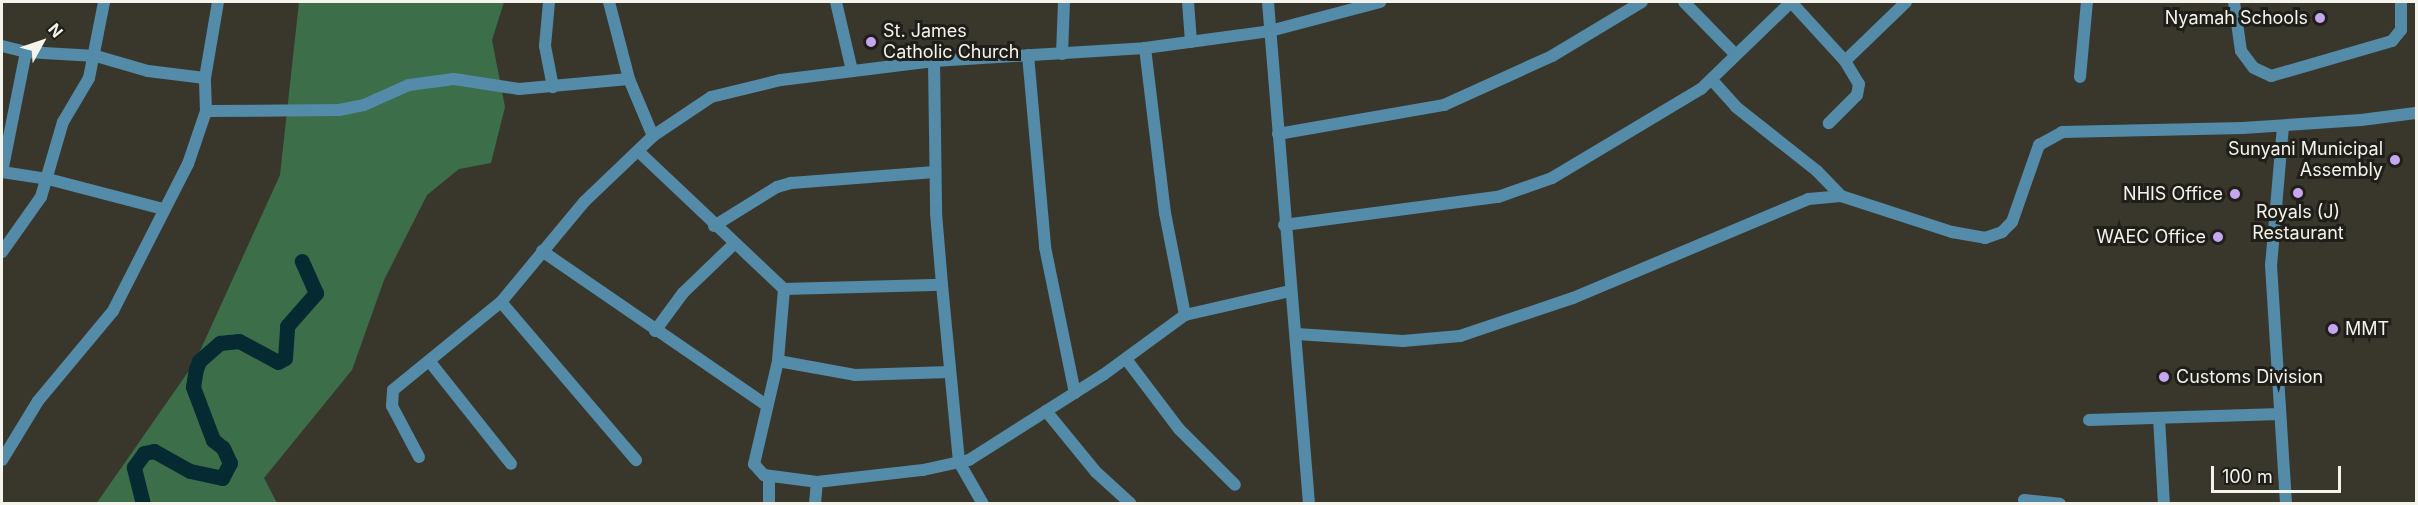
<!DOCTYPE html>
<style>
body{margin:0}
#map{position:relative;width:2418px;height:505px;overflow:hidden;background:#39372c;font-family:Inter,sans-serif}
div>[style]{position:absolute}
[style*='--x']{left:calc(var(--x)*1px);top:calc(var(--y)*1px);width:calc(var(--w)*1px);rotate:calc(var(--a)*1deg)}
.green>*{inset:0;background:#3c6e4a}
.river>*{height:15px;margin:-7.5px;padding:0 7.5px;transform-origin:7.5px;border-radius:7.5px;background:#062a31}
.minor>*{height:12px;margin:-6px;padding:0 6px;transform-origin:6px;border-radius:6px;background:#538ba8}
.dots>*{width:16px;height:16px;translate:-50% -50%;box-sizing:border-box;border:3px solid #1f1e19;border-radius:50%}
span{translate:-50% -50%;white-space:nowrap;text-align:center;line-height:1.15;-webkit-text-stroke:6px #1f1e19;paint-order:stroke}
.poi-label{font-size:18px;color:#f4f3ec}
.right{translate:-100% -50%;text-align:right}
.left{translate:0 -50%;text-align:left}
.frame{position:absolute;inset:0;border:3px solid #f4f3ec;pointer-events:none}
.north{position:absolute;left:12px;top:12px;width:60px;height:60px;-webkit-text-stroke:4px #1f1e19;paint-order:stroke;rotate:50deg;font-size:16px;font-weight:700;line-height:24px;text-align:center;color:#f4f3ec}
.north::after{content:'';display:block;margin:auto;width:21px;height:27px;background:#f4f3ec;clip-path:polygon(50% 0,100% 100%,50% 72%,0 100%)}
.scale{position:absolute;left:2211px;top:466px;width:130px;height:27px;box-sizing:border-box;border:3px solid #f4f3ec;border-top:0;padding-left:8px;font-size:18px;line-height:21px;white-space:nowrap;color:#f4f3ec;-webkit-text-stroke:4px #1f1e19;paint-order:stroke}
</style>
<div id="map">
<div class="green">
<div style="clip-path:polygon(299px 2px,504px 2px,492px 40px,505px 107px,491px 163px,459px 169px,427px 195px,384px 280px,352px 370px,264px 478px,277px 503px,96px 504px,195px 362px,280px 175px)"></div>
</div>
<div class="river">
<div style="--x:143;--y:504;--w:38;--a:-104"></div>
<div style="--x:134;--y:467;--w:17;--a:-54"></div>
<div style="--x:144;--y:453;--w:10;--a:-11"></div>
<div style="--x:154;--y:451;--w:41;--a:29.1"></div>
<div style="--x:190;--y:471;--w:33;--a:12"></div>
<div style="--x:222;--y:478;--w:17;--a:-62"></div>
<div style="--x:230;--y:463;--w:17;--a:-115"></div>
<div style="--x:223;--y:448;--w:13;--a:-141"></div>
<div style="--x:213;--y:440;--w:57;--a:-110.7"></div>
<div style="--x:193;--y:387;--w:18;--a:-81"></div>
<div style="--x:196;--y:369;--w:9;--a:-69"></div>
<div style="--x:199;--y:361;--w:28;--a:-41"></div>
<div style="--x:220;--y:343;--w:9;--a:-6"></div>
<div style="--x:229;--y:342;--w:10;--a:-6"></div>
<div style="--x:239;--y:341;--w:44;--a:28.3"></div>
<div style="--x:278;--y:362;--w:8;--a:-30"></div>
<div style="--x:285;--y:358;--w:32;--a:-86"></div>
<div style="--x:287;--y:326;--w:44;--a:-48.7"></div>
<div style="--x:316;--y:293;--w:35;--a:-114"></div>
</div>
<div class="minor">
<div style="--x:549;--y:2;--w:44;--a:95.2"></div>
<div style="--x:545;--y:46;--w:42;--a:79"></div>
<div style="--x:609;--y:2;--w:80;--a:75.4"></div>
<div style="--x:629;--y:79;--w:62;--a:67.2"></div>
<div style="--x:836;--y:2;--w:71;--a:76.9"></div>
<div style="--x:1188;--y:2;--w:40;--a:85.7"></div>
<div style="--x:1268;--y:2;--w:504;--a:85.33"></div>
<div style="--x:1684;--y:2;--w:73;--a:45.6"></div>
<div style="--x:1791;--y:2;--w:80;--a:47.5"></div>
<div style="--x:1845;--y:61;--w:27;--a:59"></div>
<div style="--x:1859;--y:84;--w:11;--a:100"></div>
<div style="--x:1857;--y:95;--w:40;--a:135"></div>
<div style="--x:2234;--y:2;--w:49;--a:81.9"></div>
<div style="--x:2241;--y:51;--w:21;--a:53"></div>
<div style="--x:2254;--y:68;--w:19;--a:25"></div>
<div style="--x:2271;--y:76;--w:126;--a:-16.1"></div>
<div style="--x:2392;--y:41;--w:14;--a:-51"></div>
<div style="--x:2401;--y:30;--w:28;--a:-90"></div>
<div style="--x:2;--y:46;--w:25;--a:14"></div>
<div style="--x:26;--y:52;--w:70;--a:3.3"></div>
<div style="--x:96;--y:56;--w:54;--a:16.1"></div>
<div style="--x:148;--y:71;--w:57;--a:7"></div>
<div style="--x:1145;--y:48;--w:166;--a:83.1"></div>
<div style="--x:1165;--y:213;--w:104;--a:78.9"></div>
<div style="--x:1062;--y:54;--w:52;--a:-87.8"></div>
<div style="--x:1028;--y:55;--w:193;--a:84.9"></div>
<div style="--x:1045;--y:247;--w:149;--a:78.4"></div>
<div style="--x:934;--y:61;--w:152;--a:89.2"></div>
<div style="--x:936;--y:213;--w:72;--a:85.2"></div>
<div style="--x:1845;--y:61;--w:85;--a:-44"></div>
<div style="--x:2080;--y:77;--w:75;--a:-84.7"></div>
<div style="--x:1712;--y:80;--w:36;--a:48"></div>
<div style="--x:1736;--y:107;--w:103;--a:38.3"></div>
<div style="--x:1817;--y:171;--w:35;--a:46"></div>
<div style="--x:206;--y:111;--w:133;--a:-0.4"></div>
<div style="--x:339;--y:110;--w:25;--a:-11"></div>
<div style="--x:364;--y:105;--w:49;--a:-24"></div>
<div style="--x:409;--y:85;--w:45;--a:-7.6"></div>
<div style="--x:454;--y:79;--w:66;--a:8.7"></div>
<div style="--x:519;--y:89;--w:110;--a:-5.2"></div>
<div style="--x:2283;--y:126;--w:140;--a:94.9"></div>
<div style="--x:2271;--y:265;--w:239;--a:86.4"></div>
<div style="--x:1278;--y:134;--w:169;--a:-9.9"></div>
<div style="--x:1444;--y:105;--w:119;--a:-24.4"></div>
<div style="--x:1552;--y:56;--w:105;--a:-31"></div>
<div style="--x:638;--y:151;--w:201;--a:43.4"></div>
<div style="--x:784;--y:289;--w:158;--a:-1.5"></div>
<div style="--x:942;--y:285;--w:178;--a:84.5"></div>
<div style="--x:959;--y:462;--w:48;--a:60.3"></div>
<div style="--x:2;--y:172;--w:47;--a:8.7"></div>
<div style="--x:48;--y:179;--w:119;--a:14.6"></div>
<div style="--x:2;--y:172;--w:122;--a:-78.7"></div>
<div style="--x:1284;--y:225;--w:216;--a:-7.5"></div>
<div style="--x:1498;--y:197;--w:57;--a:-19.4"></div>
<div style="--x:1552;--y:178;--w:174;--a:-30.9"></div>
<div style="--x:1701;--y:89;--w:125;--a:-44"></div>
<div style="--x:714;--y:226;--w:74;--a:-31.8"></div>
<div style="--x:777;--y:187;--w:15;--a:-16"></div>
<div style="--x:791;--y:183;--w:144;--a:-4.4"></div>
<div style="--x:542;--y:251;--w:272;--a:34.5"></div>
<div style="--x:2;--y:252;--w:67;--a:-54.7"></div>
<div style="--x:41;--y:197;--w:78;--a:-73.7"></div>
<div style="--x:63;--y:122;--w:51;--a:-59.4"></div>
<div style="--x:89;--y:78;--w:77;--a:-78.8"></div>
<div style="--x:784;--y:289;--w:72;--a:94.8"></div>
<div style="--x:778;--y:361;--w:106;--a:103.1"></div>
<div style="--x:754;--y:464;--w:15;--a:48"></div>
<div style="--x:764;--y:475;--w:53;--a:7.5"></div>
<div style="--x:817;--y:482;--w:107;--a:-6.5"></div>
<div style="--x:923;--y:470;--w:47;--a:-12.3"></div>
<div style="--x:969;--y:460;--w:159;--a:-32.4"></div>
<div style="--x:1103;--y:375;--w:102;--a:-36.2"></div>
<div style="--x:1185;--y:315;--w:108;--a:-12.9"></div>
<div style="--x:501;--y:302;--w:208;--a:49.5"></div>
<div style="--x:655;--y:331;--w:47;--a:-53.6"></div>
<div style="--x:683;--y:293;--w:71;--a:-43.9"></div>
<div style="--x:1297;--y:334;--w:106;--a:3.8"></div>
<div style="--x:1403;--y:341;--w:57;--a:-5"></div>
<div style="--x:1460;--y:336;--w:119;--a:-18.6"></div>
<div style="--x:1573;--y:298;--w:255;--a:-22.8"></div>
<div style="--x:1808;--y:199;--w:33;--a:-5"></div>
<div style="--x:1841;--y:196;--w:117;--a:18"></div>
<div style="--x:1952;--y:232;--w:34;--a:10"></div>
<div style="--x:1985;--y:238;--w:18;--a:-19"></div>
<div style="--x:2002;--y:232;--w:14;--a:-45"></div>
<div style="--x:2012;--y:222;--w:82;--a:-70.7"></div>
<div style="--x:2039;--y:145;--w:26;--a:-29"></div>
<div style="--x:2062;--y:132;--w:181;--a:-1.3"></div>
<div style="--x:2243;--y:128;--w:118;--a:-3.9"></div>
<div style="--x:2361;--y:120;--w:55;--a:-7.3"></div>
<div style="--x:1126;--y:359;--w:88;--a:52.9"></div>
<div style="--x:1179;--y:429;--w:79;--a:45"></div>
<div style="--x:778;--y:361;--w:78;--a:10.3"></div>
<div style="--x:855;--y:375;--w:95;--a:-1.8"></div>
<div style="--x:430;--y:362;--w:130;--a:51.5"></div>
<div style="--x:1046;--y:411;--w:79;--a:50.7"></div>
<div style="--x:1096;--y:472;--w:47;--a:42.4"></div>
<div style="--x:2159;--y:418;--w:86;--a:86.7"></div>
<div style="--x:2089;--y:420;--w:191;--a:-1.8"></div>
<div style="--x:419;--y:457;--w:58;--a:-117.9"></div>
<div style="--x:392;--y:406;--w:16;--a:-86"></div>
<div style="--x:393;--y:390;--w:139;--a:-39.2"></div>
<div style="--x:501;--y:302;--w:130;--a:-50.3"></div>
<div style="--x:584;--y:202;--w:95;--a:-43.7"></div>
<div style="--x:653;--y:136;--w:70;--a:-33.9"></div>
<div style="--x:711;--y:97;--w:72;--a:-13.7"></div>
<div style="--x:781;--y:80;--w:154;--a:-7.1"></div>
<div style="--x:934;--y:61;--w:211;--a:-3.5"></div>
<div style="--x:1145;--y:48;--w:126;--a:-7.7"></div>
<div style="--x:1270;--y:31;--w:114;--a:-14.8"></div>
<div style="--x:2;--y:460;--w:69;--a:-58.6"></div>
<div style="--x:38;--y:401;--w:117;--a:-50.2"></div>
<div style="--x:113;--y:311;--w:165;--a:-63"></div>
<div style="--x:188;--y:164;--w:56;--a:-71.2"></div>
<div style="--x:206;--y:111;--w:33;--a:-92"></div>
<div style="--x:205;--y:78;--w:77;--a:-80.3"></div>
<div style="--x:2024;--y:500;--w:36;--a:6"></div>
<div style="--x:769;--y:504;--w:28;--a:-90"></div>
<div style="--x:815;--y:504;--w:22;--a:-85"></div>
</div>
<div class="dots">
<div style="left:2320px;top:18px;background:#c6a6f0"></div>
<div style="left:871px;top:42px;background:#c6a6f0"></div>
<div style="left:2395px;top:160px;background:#c6a6f0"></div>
<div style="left:2298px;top:193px;background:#c6a6f0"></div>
<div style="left:2235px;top:194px;background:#c6a6f0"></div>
<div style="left:2218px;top:237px;background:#c6a6f0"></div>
<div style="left:2333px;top:329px;background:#c6a6f0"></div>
<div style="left:2164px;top:377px;background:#c6a6f0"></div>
</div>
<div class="poi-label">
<span class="right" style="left:2308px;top:18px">Nyamah Schools</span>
<span class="left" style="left:883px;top:42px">St. James<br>Catholic Church</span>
<span class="right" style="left:2383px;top:160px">Sunyani Municipal<br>Assembly</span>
<span class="right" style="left:2223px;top:194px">NHIS Office</span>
<span style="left:2298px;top:223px">Royals (J)<br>Restaurant</span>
<span class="right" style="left:2206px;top:237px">WAEC Office</span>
<span class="left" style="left:2345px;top:329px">MMT</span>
<span class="left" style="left:2176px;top:377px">Customs Division</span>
</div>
<div class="frame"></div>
<div class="north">N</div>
<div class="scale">100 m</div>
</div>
